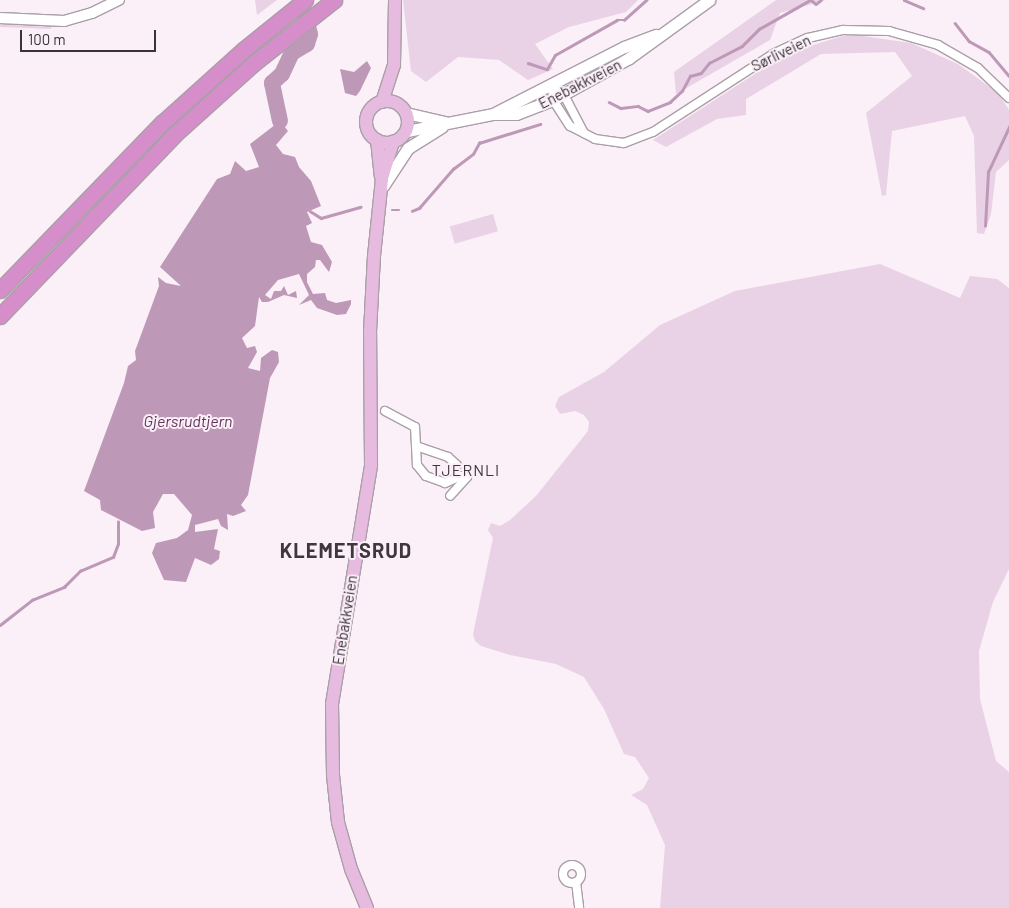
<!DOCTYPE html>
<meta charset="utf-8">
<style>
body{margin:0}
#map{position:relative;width:1009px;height:908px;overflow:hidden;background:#fbeff8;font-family:Barlow,sans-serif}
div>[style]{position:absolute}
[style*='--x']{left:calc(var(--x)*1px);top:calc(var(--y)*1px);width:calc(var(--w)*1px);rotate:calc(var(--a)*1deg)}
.green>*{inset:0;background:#e9d2e5;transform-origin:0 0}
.water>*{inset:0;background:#bd99b7}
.stream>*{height:2.5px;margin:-1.25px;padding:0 1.25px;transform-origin:1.25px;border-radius:1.25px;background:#bd99b7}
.river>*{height:16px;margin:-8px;padding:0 8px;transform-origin:8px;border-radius:8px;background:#bd99b7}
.roads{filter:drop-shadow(1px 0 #aa9fa8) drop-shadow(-1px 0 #aa9fa8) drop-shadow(0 1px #aa9fa8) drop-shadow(0 -1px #aa9fa8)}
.minor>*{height:8px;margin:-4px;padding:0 4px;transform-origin:4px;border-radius:4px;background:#fff}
.minor>.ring{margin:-4px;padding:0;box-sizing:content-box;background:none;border:8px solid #fff;border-radius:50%}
.tertiary>*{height:10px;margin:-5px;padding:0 5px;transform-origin:5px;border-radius:5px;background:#fff}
.secondary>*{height:11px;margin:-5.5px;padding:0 5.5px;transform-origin:5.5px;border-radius:5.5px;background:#fff}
.primary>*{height:12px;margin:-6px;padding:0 6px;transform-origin:6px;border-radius:6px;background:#e6bbdf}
.primary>.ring{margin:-6px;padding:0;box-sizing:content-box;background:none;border:12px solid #e6bbdf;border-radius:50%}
.motorway>*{height:15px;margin:-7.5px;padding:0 7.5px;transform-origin:7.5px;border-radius:7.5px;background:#d58eca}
span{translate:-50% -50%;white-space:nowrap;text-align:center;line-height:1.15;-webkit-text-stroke:4px #fbeff8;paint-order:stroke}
.street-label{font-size:15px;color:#393438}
.water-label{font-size:16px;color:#62345c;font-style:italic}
.neighbourhood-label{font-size:16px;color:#40373e;letter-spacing:1px}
.district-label{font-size:20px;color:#40373e;font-weight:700;letter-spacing:1px}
.scale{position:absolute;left:20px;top:30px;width:136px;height:22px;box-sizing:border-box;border:2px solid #393438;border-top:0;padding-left:6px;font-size:15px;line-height:18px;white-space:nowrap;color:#393438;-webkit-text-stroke:4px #fbeff8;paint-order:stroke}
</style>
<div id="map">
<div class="green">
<div style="clip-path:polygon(255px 0,277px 0,257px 15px)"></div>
<div style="clip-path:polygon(403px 0,638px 0,626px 12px,569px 27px,535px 44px,553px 69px,528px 80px,499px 60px,458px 57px,426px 82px,411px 71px)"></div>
<div style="clip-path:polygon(776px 0,826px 0,780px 13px,770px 40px,676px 94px,674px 72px)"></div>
<div style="clip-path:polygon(0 23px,51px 26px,51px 29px,0 27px)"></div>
<div style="clip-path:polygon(849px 34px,911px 43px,958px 64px,998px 93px,1009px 110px,1009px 160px,996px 172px,991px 214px,984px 234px,977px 233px,974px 136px,965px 116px,892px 131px,886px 195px,882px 196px,866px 113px,912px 76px,895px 52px,821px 54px,746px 99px,746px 115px,717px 119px,666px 147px,653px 140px,787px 53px)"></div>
<div style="left:493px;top:214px;width:18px;height:45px;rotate:74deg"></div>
<div style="clip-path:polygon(880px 264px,960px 298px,970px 276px,997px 279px,1009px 288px,1009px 569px,993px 602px,979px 651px,980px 699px,996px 761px,1009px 772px,1009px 908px,660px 908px,665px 845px,647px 805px,631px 795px,643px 789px,649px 778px,635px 757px,624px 754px,604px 709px,584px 677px,556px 664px,510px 655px,481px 646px,475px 641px,473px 634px,493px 538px,488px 530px,491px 523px,500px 526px,510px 520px,536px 496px,588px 431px,589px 422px,584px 415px,575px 411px,560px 414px,555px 406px,559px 397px,604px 372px,660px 325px,735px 291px)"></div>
</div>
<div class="water">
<div style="clip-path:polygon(367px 61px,371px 68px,360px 91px,356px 96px,345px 93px,340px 69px,354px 72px)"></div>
<div style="clip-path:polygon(280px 121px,288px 131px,276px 145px,283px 154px,295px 157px,299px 167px,311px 181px,321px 206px,307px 212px,312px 223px,306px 226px,311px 242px,322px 245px,332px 262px,329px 272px,320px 260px,316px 260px,315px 267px,307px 274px,307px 282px,313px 294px,325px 293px,327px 300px,336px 303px,351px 300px,351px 304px,346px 314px,337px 315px,317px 308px,311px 300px,299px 305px,309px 295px,299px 274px,278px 280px,265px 295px,271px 299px,274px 291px,281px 291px,284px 286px,288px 295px,296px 291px,297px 298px,284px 295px,268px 302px,262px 302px,259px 297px,255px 326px,242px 338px,247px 348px,255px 346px,257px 352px,248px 368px,260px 371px,261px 358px,272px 350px,278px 352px,279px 362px,270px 378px,248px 495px,241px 505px,246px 511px,233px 516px,227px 514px,228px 530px,221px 526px,218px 519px,195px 525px,195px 532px,218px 529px,214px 549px,220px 551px,219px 559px,211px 565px,195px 558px,186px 582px,164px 580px,152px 553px,156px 543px,177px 538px,188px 530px,192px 515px,174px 494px,163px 494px,153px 512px,155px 528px,142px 531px,101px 510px,100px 500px,84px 491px,124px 383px,128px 366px,136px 360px,135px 351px,159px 286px,158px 277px,166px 283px,181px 286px,160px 267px,217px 179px,230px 174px,235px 161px,246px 171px,259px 167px,250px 144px)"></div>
</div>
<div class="stream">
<div style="--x:811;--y:0;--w:6;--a:39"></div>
<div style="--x:816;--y:4;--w:6;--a:-39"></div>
<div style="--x:904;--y:0;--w:21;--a:23"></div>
<div style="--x:955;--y:23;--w:23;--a:52"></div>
<div style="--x:969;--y:41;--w:23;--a:29"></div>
<div style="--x:989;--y:52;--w:31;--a:50"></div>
<div style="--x:528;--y:63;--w:20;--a:18"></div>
<div style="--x:547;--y:69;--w:16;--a:-60"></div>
<div style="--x:555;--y:55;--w:71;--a:-29.4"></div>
<div style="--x:617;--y:20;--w:7;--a:0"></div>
<div style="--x:624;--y:20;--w:30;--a:-42"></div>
<div style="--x:609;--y:102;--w:13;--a:27"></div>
<div style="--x:621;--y:108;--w:17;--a:-7"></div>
<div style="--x:638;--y:106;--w:11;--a:27"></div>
<div style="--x:648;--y:111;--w:24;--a:-22"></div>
<div style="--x:670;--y:102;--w:16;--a:-43"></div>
<div style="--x:682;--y:91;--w:17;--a:-62"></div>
<div style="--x:690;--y:76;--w:11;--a:-15"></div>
<div style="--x:701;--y:73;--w:13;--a:-51"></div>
<div style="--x:709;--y:63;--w:37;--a:-27"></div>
<div style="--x:742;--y:46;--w:24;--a:-45"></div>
<div style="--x:759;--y:29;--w:59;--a:-29.6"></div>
<div style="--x:392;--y:210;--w:7;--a:0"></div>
<div style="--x:310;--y:211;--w:13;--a:32"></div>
<div style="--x:321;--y:218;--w:41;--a:-15.8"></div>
<div style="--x:412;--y:211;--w:8;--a:-23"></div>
<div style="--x:419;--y:208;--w:52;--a:-48.9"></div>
<div style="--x:453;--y:169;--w:25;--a:-37"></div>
<div style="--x:473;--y:154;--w:13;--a:-61"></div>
<div style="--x:479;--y:143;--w:64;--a:-17.3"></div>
<div style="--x:985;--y:226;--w:54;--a:-86.8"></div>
<div style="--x:988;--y:172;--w:50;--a:-65"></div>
<div style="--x:0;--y:625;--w:41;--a:-38"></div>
<div style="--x:32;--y:600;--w:35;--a:-22"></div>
<div style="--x:64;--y:587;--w:23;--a:-45"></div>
<div style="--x:80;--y:571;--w:36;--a:-23"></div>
<div style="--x:113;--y:557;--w:14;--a:-69"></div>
<div style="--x:118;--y:544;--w:22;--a:-90"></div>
</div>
<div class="river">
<div style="--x:280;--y:121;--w:39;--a:-102"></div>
<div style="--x:272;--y:83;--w:13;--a:-42"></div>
<div style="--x:282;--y:74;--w:23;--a:-65"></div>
<div style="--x:292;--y:53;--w:17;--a:-31"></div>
<div style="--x:307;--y:44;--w:10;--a:-73"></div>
<div style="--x:310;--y:34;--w:35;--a:-105"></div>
</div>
<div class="roads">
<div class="minor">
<div style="--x:584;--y:133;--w:43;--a:-117.8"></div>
<div style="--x:564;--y:95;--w:16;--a:-140"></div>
<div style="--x:552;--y:85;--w:15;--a:86"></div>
<div style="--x:553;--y:100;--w:31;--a:57"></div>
<div style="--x:570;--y:126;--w:28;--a:27"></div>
<div style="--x:595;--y:139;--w:29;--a:8"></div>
<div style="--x:624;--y:143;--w:31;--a:-21"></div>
<div style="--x:653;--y:132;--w:143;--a:-33"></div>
<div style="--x:773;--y:54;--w:38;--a:-25"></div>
<div style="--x:808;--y:38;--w:36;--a:-13"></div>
<div style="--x:843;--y:30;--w:46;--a:1.2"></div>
<div style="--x:889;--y:31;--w:51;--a:15.9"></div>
<div style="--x:938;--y:45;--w:46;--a:29.9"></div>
<div style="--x:978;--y:68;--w:43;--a:44.1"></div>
<div style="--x:385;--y:411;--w:34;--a:28"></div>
<div style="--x:415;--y:427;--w:38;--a:87"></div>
<div style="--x:417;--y:465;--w:14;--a:51"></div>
<div style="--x:426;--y:476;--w:20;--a:20"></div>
<div style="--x:445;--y:483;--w:17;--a:-24"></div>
<div style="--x:461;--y:476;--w:6;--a:9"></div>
<div style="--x:467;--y:477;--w:25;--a:132"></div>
<div style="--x:416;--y:446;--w:34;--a:19"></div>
<div style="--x:448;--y:457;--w:12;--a:42"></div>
<div class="ring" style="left:563px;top:865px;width:10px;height:10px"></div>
<div style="--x:576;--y:882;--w:26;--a:83"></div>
</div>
<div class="tertiary">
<div style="--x:0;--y:18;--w:64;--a:2.7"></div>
<div style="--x:64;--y:21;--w:29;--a:-16"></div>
<div style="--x:92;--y:13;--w:30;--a:-26"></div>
</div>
<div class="secondary">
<div style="--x:406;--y:113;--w:40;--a:13"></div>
<div style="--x:495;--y:113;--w:145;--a:-27.1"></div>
<div style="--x:624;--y:47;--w:34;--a:-21"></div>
<div style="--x:407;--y:131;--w:88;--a:-11.2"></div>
<div style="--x:493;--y:114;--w:23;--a:0"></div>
<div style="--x:516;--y:114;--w:40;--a:-21"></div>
<div style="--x:553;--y:100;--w:87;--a:-28.9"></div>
<div style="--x:629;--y:58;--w:99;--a:-35.9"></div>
<div style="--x:383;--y:186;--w:45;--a:-56.7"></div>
<div style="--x:408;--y:148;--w:40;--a:-32"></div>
</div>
<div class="primary">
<div class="ring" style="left:366px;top:101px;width:30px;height:30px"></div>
<div style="--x:382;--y:102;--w:39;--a:-72"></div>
<div style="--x:394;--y:65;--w:65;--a:-89.1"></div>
<div style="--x:377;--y:140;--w:36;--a:84"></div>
<div style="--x:367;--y:908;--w:42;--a:-112.3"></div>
<div style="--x:351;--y:869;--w:49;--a:-105.5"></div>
<div style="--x:338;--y:822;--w:47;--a:-96.1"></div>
<div style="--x:333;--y:775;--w:71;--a:-90.8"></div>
<div style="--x:332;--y:704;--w:242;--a:-80.7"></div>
<div style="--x:371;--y:465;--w:133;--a:-90.4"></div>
<div style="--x:370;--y:332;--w:76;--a:-87"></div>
<div style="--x:374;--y:256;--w:78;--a:-84.1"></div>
<div style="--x:382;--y:178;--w:38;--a:-73"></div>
</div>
<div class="motorway">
<div style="--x:0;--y:290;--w:233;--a:-45.9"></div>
<div style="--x:162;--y:123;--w:109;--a:-42"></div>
<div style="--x:243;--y:50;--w:80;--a:-38.9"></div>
<div style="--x:0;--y:316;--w:251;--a:-46.1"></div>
<div style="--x:174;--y:135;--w:108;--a:-42"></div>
<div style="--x:254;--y:63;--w:102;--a:-38.2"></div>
</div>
</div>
<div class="street-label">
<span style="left:781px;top:53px;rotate:-26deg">Sørliveien</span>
<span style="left:580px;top:84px;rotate:-27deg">Enebakkveien</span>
<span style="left:345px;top:620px;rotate:-81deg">Enebakkveien</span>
</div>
<div class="water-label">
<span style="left:188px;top:421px">Gjersrudtjern</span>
</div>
<div class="neighbourhood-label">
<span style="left:466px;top:470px">TJERNLI</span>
</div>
<div class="district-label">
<span style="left:346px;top:550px">KLEMETSRUD</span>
</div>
<div class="scale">100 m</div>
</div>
